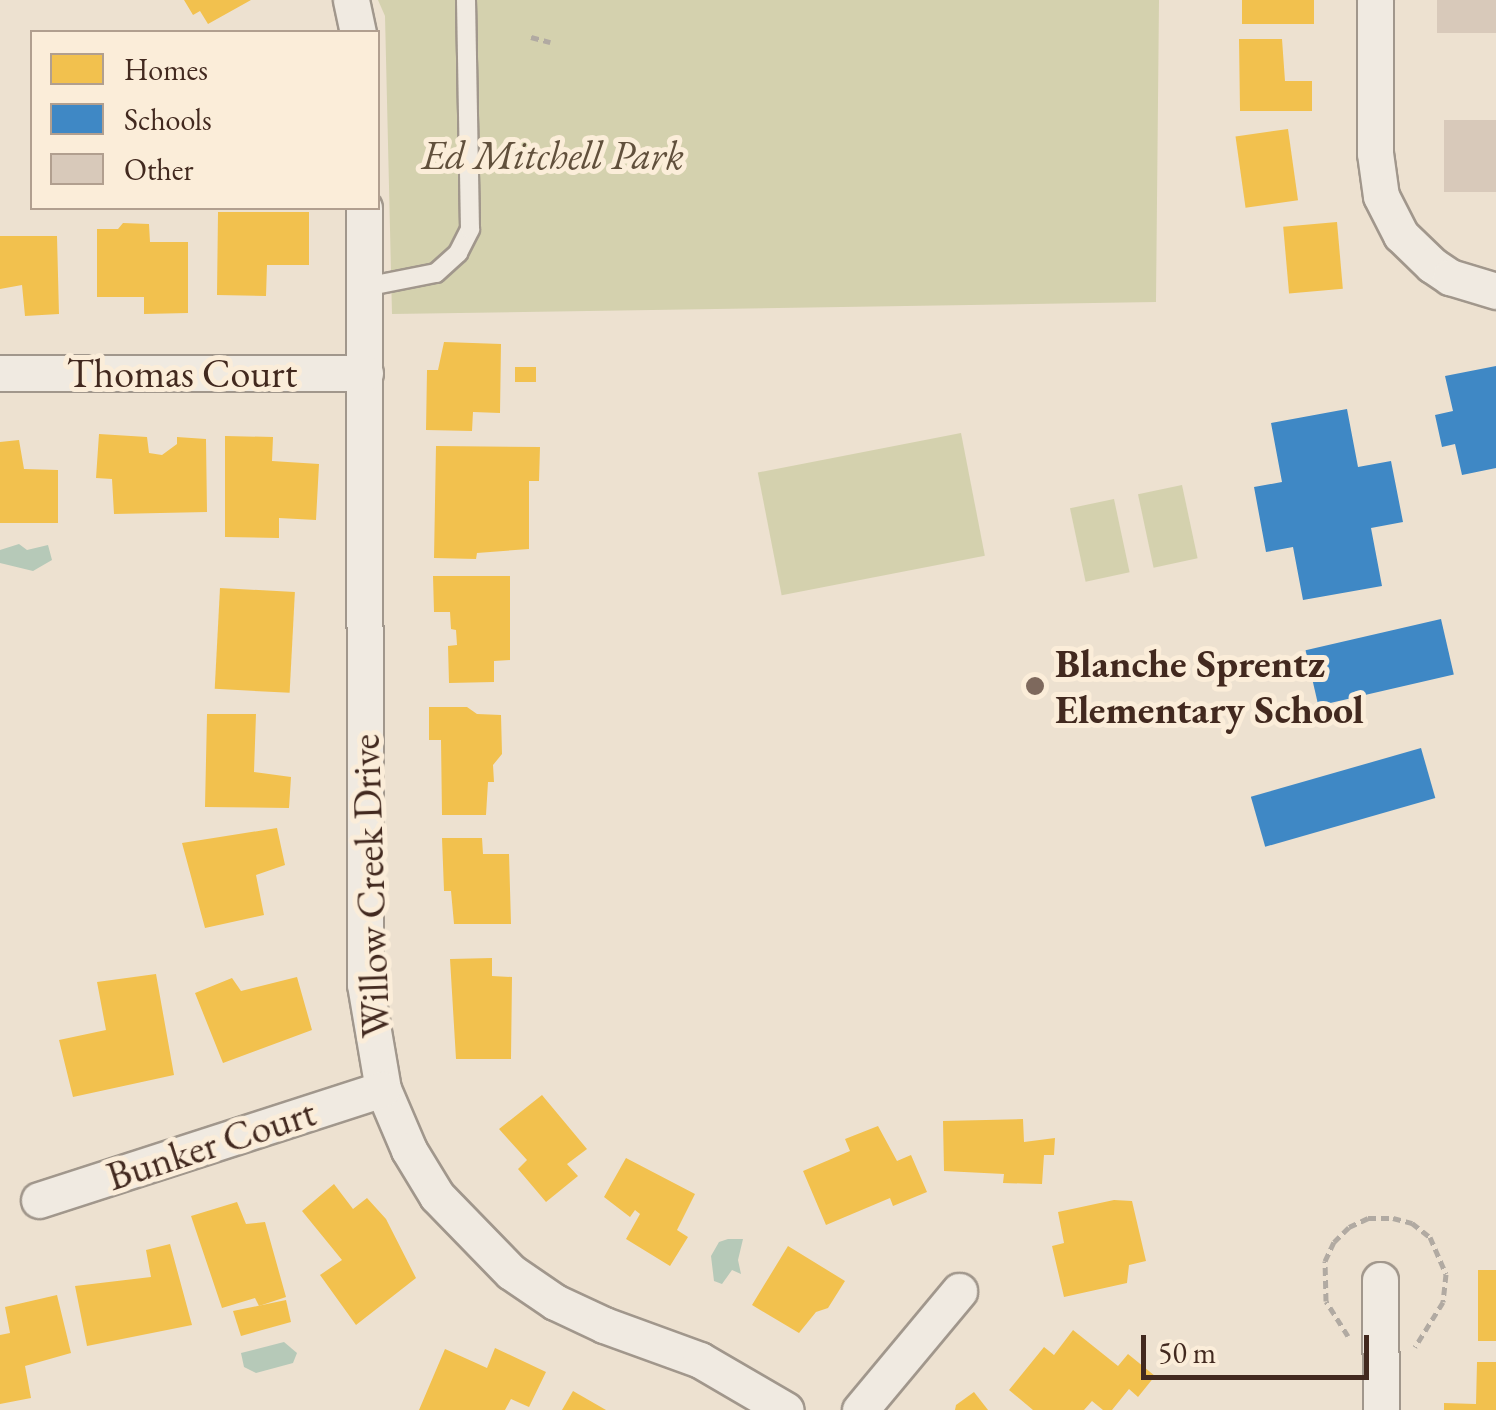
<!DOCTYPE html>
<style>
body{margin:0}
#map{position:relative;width:1496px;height:1410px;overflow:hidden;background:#ede1d0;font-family:"EB Garamond",serif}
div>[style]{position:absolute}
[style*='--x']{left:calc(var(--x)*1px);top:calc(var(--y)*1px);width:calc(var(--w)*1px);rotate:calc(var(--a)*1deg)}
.green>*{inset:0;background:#d4d1ae;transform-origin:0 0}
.water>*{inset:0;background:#b6c9b8}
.homes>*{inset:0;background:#f2c14e;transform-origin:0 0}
.schools>*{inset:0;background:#3f88c5;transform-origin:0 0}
.building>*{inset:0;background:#d8c9ba;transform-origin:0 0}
.path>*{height:5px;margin-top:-2.5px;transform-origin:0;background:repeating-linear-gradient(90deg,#b1aaa2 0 8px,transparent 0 13px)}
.roads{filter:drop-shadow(2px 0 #a1978c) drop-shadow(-2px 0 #a1978c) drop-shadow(0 2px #a1978c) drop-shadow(0 -2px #a1978c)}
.lane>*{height:18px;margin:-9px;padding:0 9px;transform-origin:9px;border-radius:9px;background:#f0eae1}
.street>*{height:35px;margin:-17.5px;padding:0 17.5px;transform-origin:17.5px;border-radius:17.5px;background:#f0eae1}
.dots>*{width:28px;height:28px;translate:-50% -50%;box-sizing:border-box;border:5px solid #fbedd9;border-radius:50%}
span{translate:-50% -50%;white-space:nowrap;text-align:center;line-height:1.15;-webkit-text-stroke:10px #fbedd9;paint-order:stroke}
.park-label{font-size:40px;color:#61503c;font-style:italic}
.street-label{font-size:40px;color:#42291f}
.poi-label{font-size:40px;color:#42291f;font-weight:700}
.left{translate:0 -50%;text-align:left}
.legend{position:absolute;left:30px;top:30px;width:350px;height:180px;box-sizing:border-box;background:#fbedd9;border:2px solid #b19f8f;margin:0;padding:12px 18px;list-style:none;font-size:30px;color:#42291f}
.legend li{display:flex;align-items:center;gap:20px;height:50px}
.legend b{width:50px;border:2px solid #b19f8f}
.scale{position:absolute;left:1141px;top:1335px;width:228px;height:45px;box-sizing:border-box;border:5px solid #42291f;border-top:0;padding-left:12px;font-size:30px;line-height:35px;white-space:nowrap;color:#42291f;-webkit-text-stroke:8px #fbedd9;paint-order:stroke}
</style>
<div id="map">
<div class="green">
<div style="clip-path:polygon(378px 0,1159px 0,1156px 302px,392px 314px,385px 16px)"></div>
<div style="left:961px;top:433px;width:125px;height:207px;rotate:79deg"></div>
<div style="left:1182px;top:485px;width:75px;height:45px;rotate:78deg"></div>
<div style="left:1114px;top:499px;width:75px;height:45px;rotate:78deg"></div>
</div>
<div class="water">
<div style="clip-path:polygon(19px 544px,27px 550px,48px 545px,52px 560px,33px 571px,0 563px,0 550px)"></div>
<div style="clip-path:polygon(728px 1239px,743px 1239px,738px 1260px,741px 1274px,732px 1270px,722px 1284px,714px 1281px,711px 1256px,719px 1242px)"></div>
<div style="clip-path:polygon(284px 1342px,297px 1353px,293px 1363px,256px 1373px,244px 1367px,241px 1353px)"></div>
</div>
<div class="homes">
<div style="clip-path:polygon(184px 0,251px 0,208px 24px,200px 11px,193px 15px)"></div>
<div style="left:1242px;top:0;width:72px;height:24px"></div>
<div style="clip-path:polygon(1239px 39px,1282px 39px,1285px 81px,1312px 81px,1312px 111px,1240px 111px)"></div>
<div style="left:1288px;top:129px;width:72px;height:53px;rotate:82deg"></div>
<div style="clip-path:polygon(218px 212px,309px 212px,309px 265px,267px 265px,266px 296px,217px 295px)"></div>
<div style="left:1337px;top:222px;width:67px;height:54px;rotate:85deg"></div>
<div style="clip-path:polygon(123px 223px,149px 224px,150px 242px,188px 242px,188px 313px,144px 314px,144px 297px,97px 297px,97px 229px,118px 229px)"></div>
<div style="clip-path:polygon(0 236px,57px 236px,59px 314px,25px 316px,22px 285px,0 289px)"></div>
<div style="clip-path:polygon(444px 342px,501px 344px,500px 413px,473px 412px,472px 431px,426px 430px,427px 370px,438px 370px)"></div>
<div style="left:515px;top:367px;width:21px;height:15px"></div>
<div style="clip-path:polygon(99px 434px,147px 437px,149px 453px,162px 455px,177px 444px,177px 437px,206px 439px,207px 512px,114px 514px,112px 479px,96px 478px)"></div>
<div style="clip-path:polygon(225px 436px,273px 437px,272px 461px,319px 464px,316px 520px,279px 518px,279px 538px,225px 537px)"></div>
<div style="clip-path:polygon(19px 440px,24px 469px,58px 470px,58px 523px,0 523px,0 442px)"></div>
<div style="clip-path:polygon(436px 446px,540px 447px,539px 481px,529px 481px,529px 549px,477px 553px,476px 559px,434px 558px)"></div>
<div style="clip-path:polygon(433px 576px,510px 576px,510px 660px,494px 661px,494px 682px,449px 683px,448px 646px,457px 645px,456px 630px,451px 629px,450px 612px,434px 612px)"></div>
<div style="left:220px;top:588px;width:75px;height:101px;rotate:3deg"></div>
<div style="clip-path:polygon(429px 707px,467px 707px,477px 714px,501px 715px,502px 754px,493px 765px,494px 782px,488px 782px,486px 815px,442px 815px,441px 740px,429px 740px)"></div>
<div style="clip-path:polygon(207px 714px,256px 714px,254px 772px,291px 777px,289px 808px,205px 807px)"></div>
<div style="clip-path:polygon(277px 828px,285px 865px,256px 875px,264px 915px,205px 928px,182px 843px)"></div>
<div style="clip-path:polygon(442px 838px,482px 838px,483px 854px,509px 854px,511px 924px,454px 924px,451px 891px,444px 891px)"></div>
<div style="clip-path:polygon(492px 958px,492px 976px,512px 977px,511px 1059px,456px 1059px,450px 959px)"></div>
<div style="clip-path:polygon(156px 974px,174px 1075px,73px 1097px,59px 1040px,106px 1030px,97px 982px)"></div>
<div style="clip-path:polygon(297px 977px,312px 1030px,223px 1063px,195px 993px,232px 978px,241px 991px)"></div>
<div style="clip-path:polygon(542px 1095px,587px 1149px,567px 1164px,578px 1176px,546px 1202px,518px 1169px,527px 1160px,499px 1129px)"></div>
<div style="clip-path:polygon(1023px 1119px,1024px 1142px,1055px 1138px,1054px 1155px,1044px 1155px,1042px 1184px,1003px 1183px,1004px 1174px,944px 1171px,943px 1121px)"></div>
<div style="clip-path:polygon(878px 1126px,897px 1161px,911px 1155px,927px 1192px,893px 1206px,890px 1198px,826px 1225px,803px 1171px,850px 1151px,845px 1139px)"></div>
<div style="clip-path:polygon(626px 1158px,695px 1194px,677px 1230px,688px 1237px,670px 1266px,626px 1239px,640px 1214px,635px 1210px,630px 1217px,604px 1197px)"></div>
<div style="clip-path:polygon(334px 1184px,353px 1209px,367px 1198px,386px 1219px,416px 1278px,356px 1325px,320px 1275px,342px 1260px,302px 1211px)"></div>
<div style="clip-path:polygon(1114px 1200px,1132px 1201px,1146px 1261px,1129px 1265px,1127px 1283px,1064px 1297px,1052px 1246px,1064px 1243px,1058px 1212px)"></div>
<div style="clip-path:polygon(237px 1202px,246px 1224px,265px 1222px,286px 1297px,259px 1306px,255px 1298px,222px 1308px,191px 1216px)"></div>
<div style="clip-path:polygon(170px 1244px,192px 1325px,87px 1346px,75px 1286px,151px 1277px,146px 1250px)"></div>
<div style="clip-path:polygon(788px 1246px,845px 1281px,828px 1308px,816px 1312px,799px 1333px,752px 1305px)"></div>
<div style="left:1478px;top:1270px;width:18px;height:71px"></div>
<div style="clip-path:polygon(57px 1295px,71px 1353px,25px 1366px,31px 1398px,0 1404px,0 1335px,10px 1333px,5px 1307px)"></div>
<div style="clip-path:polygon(286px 1300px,291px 1322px,241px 1336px,233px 1311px)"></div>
<div style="clip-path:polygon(1073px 1330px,1118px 1366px,1128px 1354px,1155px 1376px,1138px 1397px,1129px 1389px,1112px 1410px,1103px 1410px,1092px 1401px,1084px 1410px,1033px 1410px,1009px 1390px,1044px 1347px,1054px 1355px)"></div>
<div style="clip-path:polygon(495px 1348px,546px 1372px,529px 1407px,511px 1399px,505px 1410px,419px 1410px,445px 1349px,487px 1368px)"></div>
<div style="clip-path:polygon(1477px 1362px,1496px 1362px,1496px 1410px,1444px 1410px,1444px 1403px,1476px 1404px)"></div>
<div style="clip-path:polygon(573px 1391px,606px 1410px,562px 1410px)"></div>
<div style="clip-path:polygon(974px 1392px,988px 1410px,955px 1410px,956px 1405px)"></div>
</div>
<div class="schools">
<div style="clip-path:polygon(1496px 366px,1496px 468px,1462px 475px,1455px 444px,1442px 447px,1435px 415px,1453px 411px,1445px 376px)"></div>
<div style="clip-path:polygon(1347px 409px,1358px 467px,1391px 461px,1403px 522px,1371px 528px,1382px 586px,1303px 600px,1293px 547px,1266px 552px,1254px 487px,1282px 482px,1271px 423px)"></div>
<div style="left:1441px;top:619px;width:57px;height:139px;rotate:77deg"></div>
<div style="left:1421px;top:748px;width:52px;height:177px;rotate:74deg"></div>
</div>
<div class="building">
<div style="left:1437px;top:0;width:59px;height:33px"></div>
<div style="left:1496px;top:120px;width:72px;height:52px;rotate:90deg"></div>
</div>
<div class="path">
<div style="--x:531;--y:37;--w:20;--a:15"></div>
<div style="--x:1348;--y:1336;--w:41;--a:-122.2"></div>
<div style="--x:1326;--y:1301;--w:40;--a:-91.4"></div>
<div style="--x:1325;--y:1261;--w:21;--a:-65"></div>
<div style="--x:1334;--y:1242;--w:21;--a:-45"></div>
<div style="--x:1349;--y:1227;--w:21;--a:-25"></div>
<div style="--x:1368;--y:1218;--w:25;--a:0"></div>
<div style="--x:1393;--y:1218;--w:20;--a:15"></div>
<div style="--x:1412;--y:1223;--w:23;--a:38"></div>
<div style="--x:1430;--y:1237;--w:40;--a:66.6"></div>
<div style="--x:1446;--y:1274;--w:28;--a:96"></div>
<div style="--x:1443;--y:1302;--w:53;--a:121.9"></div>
</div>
<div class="roads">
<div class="lane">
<div style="--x:365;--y:287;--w:72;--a:-11.2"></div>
<div style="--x:436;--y:273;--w:30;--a:-42"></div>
<div style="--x:458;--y:253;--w:27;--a:-63"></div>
<div style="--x:470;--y:229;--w:229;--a:-91"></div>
</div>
<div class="street">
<div style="--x:351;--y:0;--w:33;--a:78"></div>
<div style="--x:1375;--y:0;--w:153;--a:90"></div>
<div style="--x:1375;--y:153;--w:43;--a:82.1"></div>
<div style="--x:1381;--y:196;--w:44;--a:62.9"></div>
<div style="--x:1401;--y:235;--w:43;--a:44.1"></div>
<div style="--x:1432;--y:265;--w:22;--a:34"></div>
<div style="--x:1450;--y:277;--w:48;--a:16.9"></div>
<div style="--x:364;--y:208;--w:776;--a:89.93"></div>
<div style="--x:365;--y:984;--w:107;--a:80.3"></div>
<div style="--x:383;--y:1089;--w:66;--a:66.9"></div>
<div style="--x:409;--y:1150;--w:54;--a:58.7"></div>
<div style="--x:437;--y:1196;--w:106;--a:45.8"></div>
<div style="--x:511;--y:1272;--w:53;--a:34.3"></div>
<div style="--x:555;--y:1302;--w:54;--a:25.1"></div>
<div style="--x:604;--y:1325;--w:102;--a:20"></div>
<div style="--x:700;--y:1360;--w:99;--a:30.2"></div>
<div style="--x:0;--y:373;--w:365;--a:0"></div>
<div style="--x:39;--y:1200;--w:361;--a:-17.9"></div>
<div style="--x:1380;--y:1280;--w:130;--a:89.6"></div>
<div style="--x:860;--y:1410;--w:155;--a:-50.2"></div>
</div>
</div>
<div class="dots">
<div style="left:1035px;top:686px;background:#7e695d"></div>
</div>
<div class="park-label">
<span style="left:553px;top:155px">Ed Mitchell Park</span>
</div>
<div class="street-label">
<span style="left:182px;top:373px">Thomas Court</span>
<span style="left:370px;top:886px;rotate:-92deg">Willow Creek Drive</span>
<span style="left:211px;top:1144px;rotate:-18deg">Bunker Court</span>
</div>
<div class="poi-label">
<span class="left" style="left:1055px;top:686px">Blanche Sprentz<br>Elementary School</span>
</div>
<ul class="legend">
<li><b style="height:28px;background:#f2c14e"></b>Homes</li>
<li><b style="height:28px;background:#3f88c5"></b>Schools</li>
<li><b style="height:28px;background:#d8c9ba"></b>Other</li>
</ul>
<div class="scale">50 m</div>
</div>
